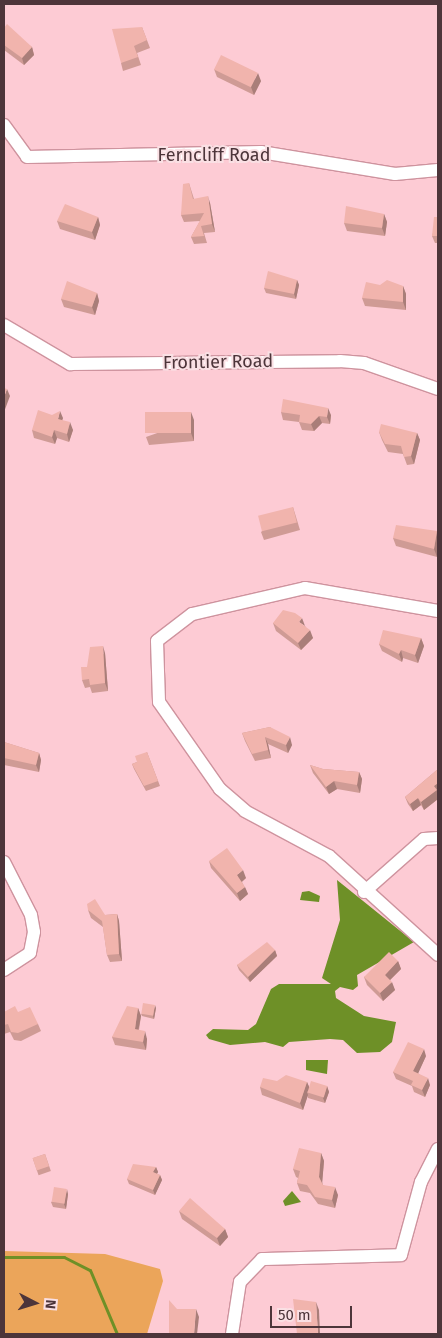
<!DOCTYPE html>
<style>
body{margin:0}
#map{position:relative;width:442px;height:1338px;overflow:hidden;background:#fdcbd4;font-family:"Fira Sans",sans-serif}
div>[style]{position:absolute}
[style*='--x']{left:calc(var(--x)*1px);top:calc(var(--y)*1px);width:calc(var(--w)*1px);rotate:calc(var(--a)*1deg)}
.green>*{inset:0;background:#eba55a}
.water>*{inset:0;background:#6e9027}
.stream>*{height:3px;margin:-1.5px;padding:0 1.5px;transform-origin:1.5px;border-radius:1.5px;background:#6e9027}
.roads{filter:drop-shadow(1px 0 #ce939e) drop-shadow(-1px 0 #ce939e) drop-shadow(0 1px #ce939e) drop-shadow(0 -1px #ce939e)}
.minor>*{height:12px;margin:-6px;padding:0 6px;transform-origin:6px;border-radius:6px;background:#fff}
.wall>*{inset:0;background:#cf9b95;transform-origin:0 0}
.shaded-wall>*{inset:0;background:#a97e79}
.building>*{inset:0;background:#f1b4ad;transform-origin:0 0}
span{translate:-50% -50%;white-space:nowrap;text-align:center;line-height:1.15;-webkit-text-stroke:4px #fae0e4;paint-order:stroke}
.street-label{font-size:18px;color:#4d353a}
.frame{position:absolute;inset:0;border:5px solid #4d353a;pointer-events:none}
.north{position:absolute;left:10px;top:1278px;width:50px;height:50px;-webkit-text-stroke:4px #fae0e4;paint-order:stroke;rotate:95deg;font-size:14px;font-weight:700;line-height:20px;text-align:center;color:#4d353a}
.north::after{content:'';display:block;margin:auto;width:18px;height:22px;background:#4d353a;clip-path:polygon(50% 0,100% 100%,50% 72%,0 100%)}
.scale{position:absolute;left:270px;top:1306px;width:82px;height:22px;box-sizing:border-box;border:2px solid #4d353a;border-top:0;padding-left:6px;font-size:15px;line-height:18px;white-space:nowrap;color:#4d353a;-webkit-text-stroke:4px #fae0e4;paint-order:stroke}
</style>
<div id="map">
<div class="green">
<div style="clip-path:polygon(4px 1251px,105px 1254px,160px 1269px,163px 1281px,147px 1334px,4px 1334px)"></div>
</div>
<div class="water">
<div style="clip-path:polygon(337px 880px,414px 942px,357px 975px,358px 986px,353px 990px,340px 987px,335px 991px,336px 998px,364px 1016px,396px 1022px,392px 1042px,380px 1052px,357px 1053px,343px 1040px,330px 1039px,289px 1042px,283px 1047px,265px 1042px,230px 1045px,209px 1039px,206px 1035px,213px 1029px,248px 1030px,256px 1024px,271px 989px,279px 984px,331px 984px,322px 978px,340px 920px)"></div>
<div style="clip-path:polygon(309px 891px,320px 896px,319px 902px,300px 900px,302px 892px)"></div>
<div style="clip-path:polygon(306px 1060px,328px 1060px,327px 1074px,306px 1070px)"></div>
<div style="clip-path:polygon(292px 1191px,301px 1202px,285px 1206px,283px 1201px)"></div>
</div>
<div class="stream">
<div style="--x:4;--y:1257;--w:60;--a:0"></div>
<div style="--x:64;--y:1257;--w:29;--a:27"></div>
<div style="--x:90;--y:1270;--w:69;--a:67.1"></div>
</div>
<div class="roads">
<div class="minor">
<div style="--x:4;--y:125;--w:39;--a:54"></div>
<div style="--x:27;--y:157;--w:234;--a:-1.2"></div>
<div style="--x:261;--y:152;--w:136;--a:9.3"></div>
<div style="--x:395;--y:174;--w:43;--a:-5.3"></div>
<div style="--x:4;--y:325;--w:77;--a:30.6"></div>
<div style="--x:70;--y:364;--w:270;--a:-0.6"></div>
<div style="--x:340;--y:361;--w:24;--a:5"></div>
<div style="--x:364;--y:363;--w:78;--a:19.4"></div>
<div style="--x:438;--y:611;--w:135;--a:-170.2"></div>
<div style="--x:305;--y:588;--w:116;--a:167"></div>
<div style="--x:192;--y:614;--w:44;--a:142.4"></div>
<div style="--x:157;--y:641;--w:61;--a:88.1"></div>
<div style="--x:159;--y:702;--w:106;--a:55"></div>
<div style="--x:220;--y:789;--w:33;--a:41"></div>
<div style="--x:245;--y:811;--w:95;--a:28.2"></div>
<div style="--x:329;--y:856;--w:147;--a:42.2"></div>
<div style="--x:4;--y:862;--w:59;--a:63"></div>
<div style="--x:31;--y:915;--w:17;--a:80"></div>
<div style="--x:34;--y:932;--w:21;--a:101"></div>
<div style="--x:30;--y:953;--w:31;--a:147"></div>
<div style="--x:364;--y:892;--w:80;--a:-41.5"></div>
<div style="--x:424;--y:839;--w:14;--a:-4"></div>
<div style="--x:232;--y:1334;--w:53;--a:-81.3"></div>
<div style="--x:240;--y:1282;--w:32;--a:-46"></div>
<div style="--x:262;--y:1259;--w:139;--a:-1.6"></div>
<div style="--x:401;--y:1255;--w:76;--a:-74.7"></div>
<div style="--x:421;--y:1182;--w:37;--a:-63"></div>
</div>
</div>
<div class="wall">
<div style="clip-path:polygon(142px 27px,150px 48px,137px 53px,141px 65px,123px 71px,121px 63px)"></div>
<div style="clip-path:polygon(4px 28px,32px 47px,34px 55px,24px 65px,4px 50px)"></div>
<div style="clip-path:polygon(214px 69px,261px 81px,254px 95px,217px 77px)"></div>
<div style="clip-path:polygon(189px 183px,194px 199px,210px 203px,215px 232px,204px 233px,207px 243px,194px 244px,191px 237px,200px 221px,184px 222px,181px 215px)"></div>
<div style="clip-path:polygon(384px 214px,387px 222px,385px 236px,347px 231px,344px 223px)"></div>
<div style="clip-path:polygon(98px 217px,100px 225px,95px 240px,60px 229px,57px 221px)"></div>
<div style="clip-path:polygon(438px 217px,438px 243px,435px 243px,432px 236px)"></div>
<div style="clip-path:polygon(297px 280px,299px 285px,296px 299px,266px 293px,264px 288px)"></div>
<div style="clip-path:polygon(380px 285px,403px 286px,406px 294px,406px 310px,365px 306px,362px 298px)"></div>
<div style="clip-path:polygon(97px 293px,99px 301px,95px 315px,64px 307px,61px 299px)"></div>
<div style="clip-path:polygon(281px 412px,331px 415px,330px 424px,322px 423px,314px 431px,302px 430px,299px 422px,283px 420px)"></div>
<div style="clip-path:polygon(63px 418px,62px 420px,73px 430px,69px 442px,57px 438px,55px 444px,34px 438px,32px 430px)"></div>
<div style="clip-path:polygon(194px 420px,194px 441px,149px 445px,146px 437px)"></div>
<div style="clip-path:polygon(379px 432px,417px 433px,420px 440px,414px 464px,407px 465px,403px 454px,388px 452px,382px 440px)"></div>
<div style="clip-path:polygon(293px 507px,300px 530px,264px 540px,261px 532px)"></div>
<div style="clip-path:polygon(437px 531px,438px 534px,438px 549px,437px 557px,396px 546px,393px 538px)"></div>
<div style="clip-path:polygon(273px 623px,305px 626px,313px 638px,301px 650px,276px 631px)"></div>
<div style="clip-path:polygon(421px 638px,424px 646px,418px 663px,403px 658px,402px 662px,382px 651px,379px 644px)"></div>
<div style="clip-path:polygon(105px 653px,108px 691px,92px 693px,90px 687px,85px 688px,82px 680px,87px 667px)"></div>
<div style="clip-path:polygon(270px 727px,292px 745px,288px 753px,268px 744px,271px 758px,255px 761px,245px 741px,242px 733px)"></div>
<div style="clip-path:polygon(4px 742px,39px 753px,41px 760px,39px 772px,4px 765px)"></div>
<div style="clip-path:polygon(147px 752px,160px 786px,146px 791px,134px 769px,132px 764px,137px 762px)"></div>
<div style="clip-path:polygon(310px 765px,323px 769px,359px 772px,362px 779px,360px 793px,337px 789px,329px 794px,313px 773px)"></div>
<div style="clip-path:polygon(438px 769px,438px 799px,424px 810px,421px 805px,413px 811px,408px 804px,405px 797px)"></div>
<div style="clip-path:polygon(209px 861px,246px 878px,242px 882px,248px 894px,240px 901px,211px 868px)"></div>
<div style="clip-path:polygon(88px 910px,105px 915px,117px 914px,119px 921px,122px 961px,110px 962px,107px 955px,103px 927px,91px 918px)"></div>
<div style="clip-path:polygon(275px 950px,277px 956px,250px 982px,239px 970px,237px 965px)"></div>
<div style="clip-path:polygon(398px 961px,401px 969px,390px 980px,395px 990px,383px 1001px,367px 985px,364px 977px)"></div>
<div style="clip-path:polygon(138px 1008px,141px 1016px,139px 1030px,147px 1039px,146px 1050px,115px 1045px,112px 1037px)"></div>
<div style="clip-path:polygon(156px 1008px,154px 1019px,142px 1016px,141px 1014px)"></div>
<div style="clip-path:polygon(4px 1012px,18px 1012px,38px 1024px,41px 1031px,21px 1041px,14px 1040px,10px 1032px,4px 1034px)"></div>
<div style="clip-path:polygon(426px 1056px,418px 1073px,430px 1085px,425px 1097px,414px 1092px,412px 1086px,396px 1079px,393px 1072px)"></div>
<div style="clip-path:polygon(307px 1082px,309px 1087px,327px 1086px,329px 1092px,325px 1103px,308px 1098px,308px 1095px,303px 1110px,262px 1095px,260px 1087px)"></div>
<div style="clip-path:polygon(321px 1153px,324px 1161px,322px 1182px,323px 1185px,338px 1195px,335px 1208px,318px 1204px,310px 1193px,300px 1191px,297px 1183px,298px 1178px,296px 1177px,293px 1169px)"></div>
<div style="left:45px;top:1154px;width:18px;height:13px;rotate:71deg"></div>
<div style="clip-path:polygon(156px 1167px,158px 1172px,157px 1174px,160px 1175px,162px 1180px,155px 1195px,129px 1184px,127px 1179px)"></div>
<div style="clip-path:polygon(68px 1194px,66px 1209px,53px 1207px,51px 1202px)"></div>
<div style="clip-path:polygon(179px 1211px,225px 1229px,228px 1237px,220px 1246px,182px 1219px)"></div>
</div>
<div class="shaded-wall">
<div style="clip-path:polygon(32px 47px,34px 55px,24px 65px,22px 58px)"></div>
<div style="clip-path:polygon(258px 73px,261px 81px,254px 95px,251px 87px)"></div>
<div style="clip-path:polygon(208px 196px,210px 203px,215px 232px,212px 224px)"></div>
<div style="clip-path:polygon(384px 214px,387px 222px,385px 236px,382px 228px)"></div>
<div style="clip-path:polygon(98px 217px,100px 225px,95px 240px,92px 232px)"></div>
<div style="clip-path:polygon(297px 280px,299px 285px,296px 299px,294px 294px)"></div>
<div style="clip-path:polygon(403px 286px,406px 294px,406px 310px,403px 302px)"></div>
<div style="clip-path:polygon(97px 293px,99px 301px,95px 315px,92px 307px)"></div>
<div style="clip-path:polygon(7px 389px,10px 396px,4px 412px,4px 397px)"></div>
<div style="clip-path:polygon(328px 408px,331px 415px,330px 424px,327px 417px)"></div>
<div style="clip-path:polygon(60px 411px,63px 418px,60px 426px,58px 419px)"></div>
<div style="clip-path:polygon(191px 412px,194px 420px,194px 441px,191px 433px)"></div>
<div style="clip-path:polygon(319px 416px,322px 423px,314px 431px,311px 424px)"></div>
<div style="clip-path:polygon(70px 422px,73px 430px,69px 442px,67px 434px)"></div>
<div style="clip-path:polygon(54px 430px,57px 438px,55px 444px,52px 437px)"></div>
<div style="clip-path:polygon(417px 433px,420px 440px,414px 464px,411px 456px)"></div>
<div style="clip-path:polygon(437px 531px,438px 534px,438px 549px,437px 557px,434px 549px)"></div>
<div style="clip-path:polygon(302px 618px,305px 626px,299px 622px)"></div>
<div style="clip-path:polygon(310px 630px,313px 638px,301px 650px,298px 643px)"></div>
<div style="clip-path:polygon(421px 638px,424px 646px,418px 663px,415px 655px)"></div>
<div style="clip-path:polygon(103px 646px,105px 653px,108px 691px,105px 683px)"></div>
<div style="clip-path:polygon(401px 650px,403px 658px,402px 662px,399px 654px)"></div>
<div style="clip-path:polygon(265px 737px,268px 744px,271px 758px,268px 750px)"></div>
<div style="clip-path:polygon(290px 737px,292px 745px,288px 753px,286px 745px)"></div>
<div style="clip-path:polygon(39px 753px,41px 760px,39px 772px,36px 765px)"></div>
<div style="clip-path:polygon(359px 772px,362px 779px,360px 793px,357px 785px)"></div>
<div style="clip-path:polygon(334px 781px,337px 789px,329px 794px,326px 787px)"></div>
<div style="clip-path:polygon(438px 783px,438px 799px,424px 810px,421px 802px,434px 786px)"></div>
<div style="clip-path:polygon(418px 798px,421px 805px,413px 811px,410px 804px)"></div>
<div style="clip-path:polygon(243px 870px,246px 878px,240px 883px,237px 875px)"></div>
<div style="clip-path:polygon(245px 887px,248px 894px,240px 901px,237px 893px)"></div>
<div style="clip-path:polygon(117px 914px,119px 921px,122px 961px,119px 954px)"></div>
<div style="clip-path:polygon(275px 950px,277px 956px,250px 982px,248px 977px)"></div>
<div style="clip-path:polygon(398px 961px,401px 969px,388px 982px,385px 975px)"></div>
<div style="clip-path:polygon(392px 982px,395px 990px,383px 1001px,380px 993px)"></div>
<div style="clip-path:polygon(155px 1005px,156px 1008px,154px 1019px,153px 1016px)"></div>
<div style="clip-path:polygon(138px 1008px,141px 1016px,137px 1037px,135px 1029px)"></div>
<div style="clip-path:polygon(145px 1031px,147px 1039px,146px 1050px,143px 1042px)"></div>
<div style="clip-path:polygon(424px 1049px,426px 1056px,416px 1078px,413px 1071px)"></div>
<div style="clip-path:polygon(428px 1078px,430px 1085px,425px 1097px,422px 1090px)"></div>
<div style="clip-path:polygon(307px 1082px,310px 1089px,307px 1092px,308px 1095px,303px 1110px,300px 1103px)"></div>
<div style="clip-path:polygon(327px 1086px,329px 1092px,325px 1103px,323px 1098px)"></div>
<div style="clip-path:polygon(321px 1153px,324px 1161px,322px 1185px,319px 1177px)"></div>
<div style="clip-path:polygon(156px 1167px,158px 1172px,155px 1177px,153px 1172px)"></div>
<div style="clip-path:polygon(160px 1175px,162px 1180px,155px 1195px,153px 1190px)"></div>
<div style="clip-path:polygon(335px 1187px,338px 1195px,335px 1208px,332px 1200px)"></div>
<div style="clip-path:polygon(67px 1189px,68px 1194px,66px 1209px,64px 1204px)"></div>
<div style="clip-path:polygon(225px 1229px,228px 1237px,220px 1246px,217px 1238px)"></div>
<div style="clip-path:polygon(316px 1302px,319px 1310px,320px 1334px,318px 1334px)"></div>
<div style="clip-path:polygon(196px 1309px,199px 1317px,197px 1334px,194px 1334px)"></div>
</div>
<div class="building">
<div style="clip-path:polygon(7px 24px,32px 47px,22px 58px,4px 45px,4px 28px)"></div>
<div style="clip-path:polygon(142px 27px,147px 40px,134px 46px,138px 57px,121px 63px,112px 29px)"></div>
<div style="left:221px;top:55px;width:41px;height:16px;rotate:26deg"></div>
<div style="clip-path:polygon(189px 183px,193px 199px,208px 196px,212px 224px,201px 226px,204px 236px,191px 237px,204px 213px,181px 215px,183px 184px)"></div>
<div style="clip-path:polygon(65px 204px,98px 217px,92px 232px,57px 221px)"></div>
<div style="clip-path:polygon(346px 206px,384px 214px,382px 228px,344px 223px)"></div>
<div style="clip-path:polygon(434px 217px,438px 217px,438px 236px,432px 236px)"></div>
<div style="clip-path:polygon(268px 271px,297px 280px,294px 294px,264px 288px)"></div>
<div style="clip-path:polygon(387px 280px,403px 286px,403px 302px,362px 298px,366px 282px,380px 285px)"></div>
<div style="clip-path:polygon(67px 281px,97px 293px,92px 307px,61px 299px)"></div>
<div style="clip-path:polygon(4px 388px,7px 389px,4px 397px)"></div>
<div style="clip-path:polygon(283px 399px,328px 408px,327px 417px,319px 416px,311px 424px,299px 422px,300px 415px,281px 412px)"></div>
<div style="clip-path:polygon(38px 410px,52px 415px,60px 411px,58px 419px,70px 422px,67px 434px,54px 430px,52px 437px,32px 430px)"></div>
<div style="left:191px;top:412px;width:21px;height:46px;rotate:90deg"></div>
<div style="clip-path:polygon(381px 424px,417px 433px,411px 456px,404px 457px,401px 446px,385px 444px,379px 432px)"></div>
<div style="left:293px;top:507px;width:16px;height:36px;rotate:76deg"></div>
<div style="clip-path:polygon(396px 525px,437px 531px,434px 549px,393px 538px)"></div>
<div style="clip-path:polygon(283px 610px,295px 613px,302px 618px,299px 622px,310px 630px,298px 643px,273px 623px)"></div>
<div style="clip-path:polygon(383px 630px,421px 638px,415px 655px,401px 650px,399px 654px,379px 644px)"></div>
<div style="clip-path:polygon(103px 646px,105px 683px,90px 685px,89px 679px,82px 680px,81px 667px,87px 667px,90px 647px)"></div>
<div style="clip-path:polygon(270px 727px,290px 737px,286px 745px,265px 737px,268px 750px,252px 754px,242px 733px)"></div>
<div style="clip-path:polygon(4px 742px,39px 753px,36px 765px,4px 758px)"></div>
<div style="clip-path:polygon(147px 752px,158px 781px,144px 786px,132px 764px,137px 762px,135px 756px)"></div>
<div style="clip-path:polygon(310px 765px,323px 769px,359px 772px,357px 785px,334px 781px,326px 787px)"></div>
<div style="clip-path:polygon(438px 769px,438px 783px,434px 786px,437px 790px,421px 802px,418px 798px,410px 804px,405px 797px)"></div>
<div style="clip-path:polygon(227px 848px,243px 870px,237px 875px,245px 887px,237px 893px,209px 861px)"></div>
<div style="clip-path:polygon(95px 899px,105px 915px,117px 914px,119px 954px,107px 955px,102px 921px,88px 910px,87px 904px)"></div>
<div style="clip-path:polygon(267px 942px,275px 950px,248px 977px,237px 965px)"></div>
<div style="clip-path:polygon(389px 952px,398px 961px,385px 975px,392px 982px,380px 993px,364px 977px)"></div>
<div style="left:143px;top:1003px;width:12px;height:11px;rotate:9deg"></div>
<div style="clip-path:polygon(15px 1006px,18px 1012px,30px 1007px,38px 1024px,18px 1033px,11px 1032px,8px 1024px,4px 1025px,4px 1012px)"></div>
<div style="clip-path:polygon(127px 1006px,138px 1008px,135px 1029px,145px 1031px,143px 1042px,112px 1037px)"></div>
<div style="clip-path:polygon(408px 1042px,424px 1049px,413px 1071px,428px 1078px,422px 1090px,411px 1085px,413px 1081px,393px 1072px)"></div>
<div style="clip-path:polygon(286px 1075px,307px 1082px,300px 1103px,260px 1087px,263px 1078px,277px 1081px)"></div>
<div style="left:311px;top:1081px;width:17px;height:12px;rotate:17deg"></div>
<div style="clip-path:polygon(299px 1148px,321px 1153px,319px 1177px,323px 1185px,335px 1187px,332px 1200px,315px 1197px,307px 1185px,297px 1183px,300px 1171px,293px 1169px)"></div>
<div style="left:45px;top:1154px;width:13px;height:13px;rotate:72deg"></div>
<div style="clip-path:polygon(133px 1164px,156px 1167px,153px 1172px,160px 1175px,153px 1190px,127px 1179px)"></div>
<div style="left:54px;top:1187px;width:13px;height:15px;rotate:9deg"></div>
<div style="clip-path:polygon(190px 1198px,225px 1229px,217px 1238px,179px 1211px)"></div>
<div style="clip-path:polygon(293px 1299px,316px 1302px,318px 1334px,297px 1334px)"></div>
<div style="clip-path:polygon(169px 1300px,177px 1309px,196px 1309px,194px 1334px,169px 1334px)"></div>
</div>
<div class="street-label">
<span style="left:214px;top:155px">Ferncliff Road</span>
<span style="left:218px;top:362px;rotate:-1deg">Frontier Road</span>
</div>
<div class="frame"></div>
<div class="north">N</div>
<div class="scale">50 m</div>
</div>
